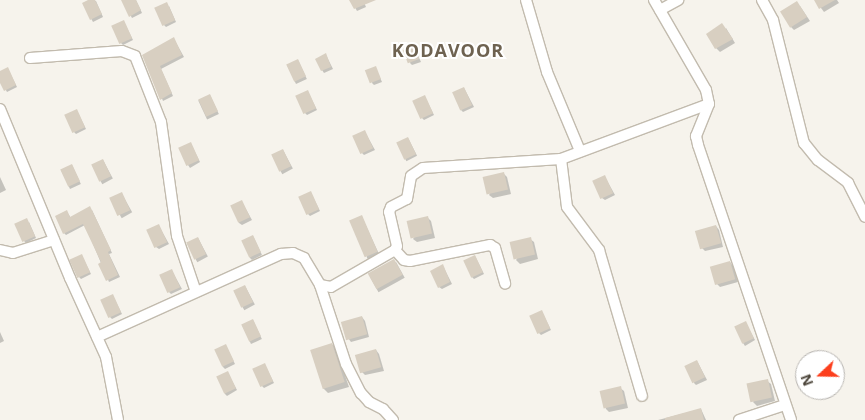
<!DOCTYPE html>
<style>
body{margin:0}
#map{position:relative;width:865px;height:420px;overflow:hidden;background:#f6f3ec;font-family:"Open Sans",sans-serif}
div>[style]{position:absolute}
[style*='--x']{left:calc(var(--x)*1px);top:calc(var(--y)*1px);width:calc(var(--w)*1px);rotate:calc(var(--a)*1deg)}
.shadow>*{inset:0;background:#0003;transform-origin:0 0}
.building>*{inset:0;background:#d8cfc1;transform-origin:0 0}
.roads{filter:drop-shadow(1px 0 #c2bbae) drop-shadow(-1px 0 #c2bbae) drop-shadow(0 1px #c2bbae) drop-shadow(0 -1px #c2bbae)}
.minor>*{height:10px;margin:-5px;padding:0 5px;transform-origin:5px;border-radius:5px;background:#fff}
span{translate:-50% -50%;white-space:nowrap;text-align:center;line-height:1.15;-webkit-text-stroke:4px #fff;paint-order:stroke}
.district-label{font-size:18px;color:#6e6250;font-weight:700;letter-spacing:1px}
.north{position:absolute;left:795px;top:350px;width:50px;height:50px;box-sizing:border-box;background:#fff;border:1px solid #b7b4b0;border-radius:50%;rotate:249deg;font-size:14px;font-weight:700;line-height:20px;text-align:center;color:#4b4439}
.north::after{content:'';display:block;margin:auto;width:18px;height:22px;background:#fc3f1d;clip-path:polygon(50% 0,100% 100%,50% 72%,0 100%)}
</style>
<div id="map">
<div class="shadow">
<div style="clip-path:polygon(91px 0,96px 1px,103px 17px,93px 22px,83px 4px)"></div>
<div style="clip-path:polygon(122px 0,136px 0,142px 13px,132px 18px)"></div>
<div style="clip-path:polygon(351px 0,363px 0,366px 7px,357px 11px)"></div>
<div style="clip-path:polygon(815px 0,837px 0,839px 3px,824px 12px)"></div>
<div style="clip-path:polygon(169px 6px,176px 22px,166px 27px,164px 25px)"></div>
<div style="clip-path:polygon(800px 6px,810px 21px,794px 30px,790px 26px)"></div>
<div style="clip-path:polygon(124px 22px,133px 40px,123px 45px,121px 43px)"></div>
<div style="clip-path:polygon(726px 28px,735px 43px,720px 52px,716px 48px)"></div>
<div style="clip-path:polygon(174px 39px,184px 57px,161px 69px,173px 96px,163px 101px,144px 55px)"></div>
<div style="clip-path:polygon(414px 47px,421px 62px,412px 65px,410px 63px)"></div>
<div style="clip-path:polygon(326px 55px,333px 69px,324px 73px,322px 70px)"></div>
<div style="left:298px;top:60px;width:21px;height:12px;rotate:65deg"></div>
<div style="clip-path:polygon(375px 67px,382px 82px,374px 85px,372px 83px)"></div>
<div style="clip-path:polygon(8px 69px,17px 87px,7px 92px,0 80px,0 73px)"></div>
<div style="clip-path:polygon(464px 88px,474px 107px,463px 112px,461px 110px)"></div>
<div style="clip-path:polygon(308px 92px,317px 110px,307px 115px,305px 113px)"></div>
<div style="left:210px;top:95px;width:21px;height:13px;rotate:65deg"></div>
<div style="clip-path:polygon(425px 97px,434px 115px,424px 120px,422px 118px)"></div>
<div style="clip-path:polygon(77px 111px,86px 129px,76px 134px,74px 132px)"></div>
<div style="clip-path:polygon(365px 132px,375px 150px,364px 155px,362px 153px)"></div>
<div style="left:408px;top:138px;width:20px;height:12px;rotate:63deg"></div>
<div style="clip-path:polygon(191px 144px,200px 162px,190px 168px,188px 165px)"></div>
<div style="left:283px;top:150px;width:21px;height:12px;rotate:62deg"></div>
<div style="left:103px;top:160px;width:21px;height:12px;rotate:62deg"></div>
<div style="left:72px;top:165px;width:21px;height:12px;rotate:65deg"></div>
<div style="clip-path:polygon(503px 173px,507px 177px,511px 194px,493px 198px,489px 195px)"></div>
<div style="clip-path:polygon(0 177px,6px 190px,0 193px)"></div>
<div style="clip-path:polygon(605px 177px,615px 195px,605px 200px,602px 198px)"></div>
<div style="clip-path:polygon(311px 193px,320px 211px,310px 216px,308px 214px)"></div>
<div style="left:122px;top:194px;width:21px;height:12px;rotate:61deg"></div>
<div style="clip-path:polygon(242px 202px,252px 220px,242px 225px,239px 223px)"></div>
<div style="clip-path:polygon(92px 210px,112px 253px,109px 254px,120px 277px,109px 282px,85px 225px,66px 235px,64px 233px,67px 212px,71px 218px)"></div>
<div style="clip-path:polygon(362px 217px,379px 254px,369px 260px,367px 258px)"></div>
<div style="clip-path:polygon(428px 218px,431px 221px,435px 238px,417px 242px,413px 239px)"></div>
<div style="clip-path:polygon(29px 222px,36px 238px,26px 243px,24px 241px)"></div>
<div style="clip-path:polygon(159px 226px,169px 244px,159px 249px,156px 247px)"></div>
<div style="clip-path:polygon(716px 226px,719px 230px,723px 247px,705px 251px,702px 248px,697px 232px)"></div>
<div style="clip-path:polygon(253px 236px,262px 255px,252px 260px,250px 258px)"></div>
<div style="left:198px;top:238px;width:21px;height:12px;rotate:62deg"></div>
<div style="clip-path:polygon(530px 239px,534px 242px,538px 259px,520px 264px,516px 260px)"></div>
<div style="clip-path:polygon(82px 256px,91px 274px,81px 279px,79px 277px)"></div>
<div style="clip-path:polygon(475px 256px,484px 274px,474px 279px,472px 277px)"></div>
<div style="left:396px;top:262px;width:18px;height:30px;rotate:61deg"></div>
<div style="clip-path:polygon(730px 262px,733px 266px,738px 282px,720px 287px,716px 283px)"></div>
<div style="clip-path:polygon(444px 268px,452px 284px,442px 289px,439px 287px)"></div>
<div style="clip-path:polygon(172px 271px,182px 289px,171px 294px,169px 292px)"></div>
<div style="left:245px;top:286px;width:21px;height:12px;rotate:62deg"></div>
<div style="clip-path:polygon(113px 296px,122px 314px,112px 319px,110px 317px)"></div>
<div style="clip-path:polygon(542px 312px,551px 330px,541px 335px,539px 333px)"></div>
<div style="clip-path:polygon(362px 317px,365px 321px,369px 337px,351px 342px,348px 338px)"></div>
<div style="left:253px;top:320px;width:21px;height:12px;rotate:65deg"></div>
<div style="clip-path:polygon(745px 322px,755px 340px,745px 346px,743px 343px)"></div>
<div style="clip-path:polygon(0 332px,4px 341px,0 343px)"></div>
<div style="clip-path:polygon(332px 344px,336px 349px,349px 387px,328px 393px,323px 388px)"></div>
<div style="clip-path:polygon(226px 346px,235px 364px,225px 369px,223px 367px)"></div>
<div style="clip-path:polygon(376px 350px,379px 354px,384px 371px,365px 375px,362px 372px)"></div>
<div style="clip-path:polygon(697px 361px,707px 380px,696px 385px,694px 383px)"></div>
<div style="clip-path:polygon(265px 365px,274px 383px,264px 388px,262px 386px)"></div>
<div style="clip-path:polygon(227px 372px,237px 390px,227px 396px,225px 394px)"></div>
<div style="clip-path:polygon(767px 381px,771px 384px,775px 401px,757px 406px,753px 402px)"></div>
<div style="clip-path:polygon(620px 388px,624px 391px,628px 408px,609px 412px,606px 409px,601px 393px)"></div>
<div style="clip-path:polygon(701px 409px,706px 420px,658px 420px)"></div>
</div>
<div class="building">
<div style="clip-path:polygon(88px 0,95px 0,102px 14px,90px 20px,82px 3px)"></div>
<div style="clip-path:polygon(121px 0,136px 0,141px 10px,129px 17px)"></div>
<div style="clip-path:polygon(349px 0,376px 0,354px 9px)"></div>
<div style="clip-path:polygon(814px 0,835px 0,819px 9px)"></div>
<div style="left:797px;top:1px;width:19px;height:20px;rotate:58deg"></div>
<div style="left:167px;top:2px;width:20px;height:14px;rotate:66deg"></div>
<div style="left:124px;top:20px;width:20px;height:14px;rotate:66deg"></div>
<div style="clip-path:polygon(722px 23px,733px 39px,715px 49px,706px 34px)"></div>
<div style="clip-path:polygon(174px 37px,182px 55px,160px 66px,172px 93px,160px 100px,142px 55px)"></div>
<div style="left:414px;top:46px;width:14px;height:12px;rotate:69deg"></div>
<div style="clip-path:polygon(326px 53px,331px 67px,321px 71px,315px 59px)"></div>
<div style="left:298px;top:59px;width:19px;height:13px;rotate:65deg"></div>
<div style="left:376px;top:66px;width:14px;height:12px;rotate:69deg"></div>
<div style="clip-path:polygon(8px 67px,16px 85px,4px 91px,0 83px,0 71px)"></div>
<div style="left:464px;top:87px;width:20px;height:13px;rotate:66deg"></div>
<div style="left:308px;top:90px;width:20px;height:14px;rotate:66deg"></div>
<div style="left:210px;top:94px;width:19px;height:13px;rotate:65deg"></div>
<div style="left:425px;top:95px;width:20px;height:14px;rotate:66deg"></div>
<div style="left:77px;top:109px;width:20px;height:14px;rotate:66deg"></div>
<div style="left:365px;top:130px;width:20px;height:14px;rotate:66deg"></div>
<div style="left:408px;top:137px;width:19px;height:13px;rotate:65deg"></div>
<div style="left:191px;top:142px;width:20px;height:14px;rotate:66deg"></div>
<div style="left:283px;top:149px;width:19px;height:13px;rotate:65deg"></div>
<div style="left:103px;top:159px;width:19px;height:13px;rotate:65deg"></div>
<div style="left:72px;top:164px;width:19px;height:13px;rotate:65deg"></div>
<div style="left:504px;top:172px;width:18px;height:22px;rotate:77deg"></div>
<div style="left:605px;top:175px;width:20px;height:14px;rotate:66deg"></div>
<div style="left:311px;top:191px;width:20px;height:14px;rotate:66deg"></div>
<div style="left:122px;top:192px;width:20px;height:14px;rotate:66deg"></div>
<div style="left:242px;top:200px;width:19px;height:13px;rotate:65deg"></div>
<div style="clip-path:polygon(90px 206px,111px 250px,108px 252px,118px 275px,106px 281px,98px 264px,101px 262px,83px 224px,63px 234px,55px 216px,67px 210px,70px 217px)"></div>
<div style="left:362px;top:215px;width:40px;height:14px;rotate:67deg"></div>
<div style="left:428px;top:216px;width:18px;height:22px;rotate:77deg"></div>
<div style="left:27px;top:218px;width:20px;height:14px;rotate:66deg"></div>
<div style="left:159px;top:224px;width:20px;height:14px;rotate:66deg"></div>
<div style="left:716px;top:225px;width:19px;height:22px;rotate:74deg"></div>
<div style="left:253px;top:235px;width:19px;height:13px;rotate:65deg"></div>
<div style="left:198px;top:237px;width:19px;height:13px;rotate:65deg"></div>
<div style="left:531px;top:237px;width:18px;height:22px;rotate:77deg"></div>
<div style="left:82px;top:254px;width:20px;height:14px;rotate:66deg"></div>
<div style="left:475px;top:255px;width:19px;height:13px;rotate:65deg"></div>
<div style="left:394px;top:259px;width:18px;height:30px;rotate:61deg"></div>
<div style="left:730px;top:261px;width:19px;height:21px;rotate:74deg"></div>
<div style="clip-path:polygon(443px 264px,450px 282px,438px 288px,430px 271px)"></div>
<div style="left:172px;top:269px;width:20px;height:14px;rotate:66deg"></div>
<div style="left:245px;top:285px;width:19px;height:13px;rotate:65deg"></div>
<div style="left:113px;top:294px;width:20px;height:14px;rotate:66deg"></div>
<div style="left:542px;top:310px;width:20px;height:14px;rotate:66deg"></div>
<div style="left:362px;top:316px;width:19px;height:22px;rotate:74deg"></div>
<div style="left:253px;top:319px;width:19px;height:13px;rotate:65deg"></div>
<div style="left:746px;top:321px;width:19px;height:13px;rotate:65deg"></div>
<div style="left:332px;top:343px;width:41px;height:23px;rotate:72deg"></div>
<div style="left:226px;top:344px;width:19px;height:13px;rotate:65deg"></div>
<div style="left:376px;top:349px;width:19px;height:22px;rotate:74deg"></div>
<div style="left:697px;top:360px;width:19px;height:14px;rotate:65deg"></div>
<div style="left:265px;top:363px;width:20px;height:14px;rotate:66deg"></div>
<div style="left:228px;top:371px;width:19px;height:13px;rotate:65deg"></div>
<div style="left:768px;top:379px;width:19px;height:22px;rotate:78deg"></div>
<div style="left:621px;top:386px;width:18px;height:22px;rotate:77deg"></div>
<div style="clip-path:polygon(701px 408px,704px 420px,665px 420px,665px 418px)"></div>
</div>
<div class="roads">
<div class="minor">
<div style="--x:526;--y:0;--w:75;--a:73.7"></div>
<div style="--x:547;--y:72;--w:86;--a:67.3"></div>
<div style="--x:654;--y:0;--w:104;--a:60"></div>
<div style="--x:706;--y:90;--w:14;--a:78"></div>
<div style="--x:709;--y:104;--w:35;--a:112"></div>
<div style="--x:696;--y:136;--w:9;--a:77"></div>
<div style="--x:698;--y:145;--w:290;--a:71.3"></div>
<div style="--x:762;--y:0;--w:23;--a:61"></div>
<div style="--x:773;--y:20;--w:127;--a:75.9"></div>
<div style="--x:804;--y:143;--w:22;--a:51"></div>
<div style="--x:818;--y:160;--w:38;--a:37"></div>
<div style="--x:848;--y:183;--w:38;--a:63"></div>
<div style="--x:660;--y:10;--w:21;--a:-29"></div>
<div style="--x:30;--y:58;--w:92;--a:-4.4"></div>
<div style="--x:122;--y:51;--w:14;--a:21"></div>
<div style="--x:135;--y:56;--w:71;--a:68.5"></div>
<div style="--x:161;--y:122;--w:115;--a:82"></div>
<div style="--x:177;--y:236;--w:59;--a:71.3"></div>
<div style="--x:0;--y:109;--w:183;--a:67.5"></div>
<div style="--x:70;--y:278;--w:87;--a:65.5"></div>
<div style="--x:106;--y:357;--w:64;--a:79.2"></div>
<div style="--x:561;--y:159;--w:48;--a:82.9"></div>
<div style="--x:567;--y:207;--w:54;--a:53.3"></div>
<div style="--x:599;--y:250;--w:152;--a:73.6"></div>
<div style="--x:0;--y:250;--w:13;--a:13"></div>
<div style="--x:13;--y:253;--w:43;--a:-17.6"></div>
<div style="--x:395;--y:250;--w:13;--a:48"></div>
<div style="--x:404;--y:260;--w:6;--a:9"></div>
<div style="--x:410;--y:261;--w:82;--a:-11.3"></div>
<div style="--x:490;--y:245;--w:6;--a:31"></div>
<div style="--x:495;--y:248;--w:37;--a:74"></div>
<div style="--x:320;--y:285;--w:83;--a:71.8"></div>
<div style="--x:346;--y:364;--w:33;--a:63"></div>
<div style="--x:361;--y:393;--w:12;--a:48"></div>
<div style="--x:369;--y:402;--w:16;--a:27"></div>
<div style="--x:383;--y:409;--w:15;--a:48"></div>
<div style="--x:97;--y:337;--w:202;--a:-24.3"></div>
<div style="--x:281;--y:254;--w:12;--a:-5"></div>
<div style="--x:293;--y:253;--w:12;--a:24"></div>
<div style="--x:304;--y:258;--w:31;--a:59"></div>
<div style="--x:320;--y:285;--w:11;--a:10"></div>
<div style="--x:331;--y:287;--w:74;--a:-30"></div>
<div style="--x:395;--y:250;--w:4;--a:-63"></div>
<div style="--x:397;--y:246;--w:35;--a:-103"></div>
<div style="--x:389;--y:212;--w:5;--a:-68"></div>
<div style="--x:391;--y:207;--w:18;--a:-27"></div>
<div style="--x:407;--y:199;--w:23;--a:-80"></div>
<div style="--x:411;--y:176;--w:14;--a:-34"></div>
<div style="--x:423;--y:168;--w:138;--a:-3.7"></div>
<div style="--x:561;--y:159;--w:158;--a:-20.4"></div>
<div style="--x:739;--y:420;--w:48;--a:-18.1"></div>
</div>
</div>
<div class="district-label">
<span style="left:448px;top:50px">KODAVOOR</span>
</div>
<div class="north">N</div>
</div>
